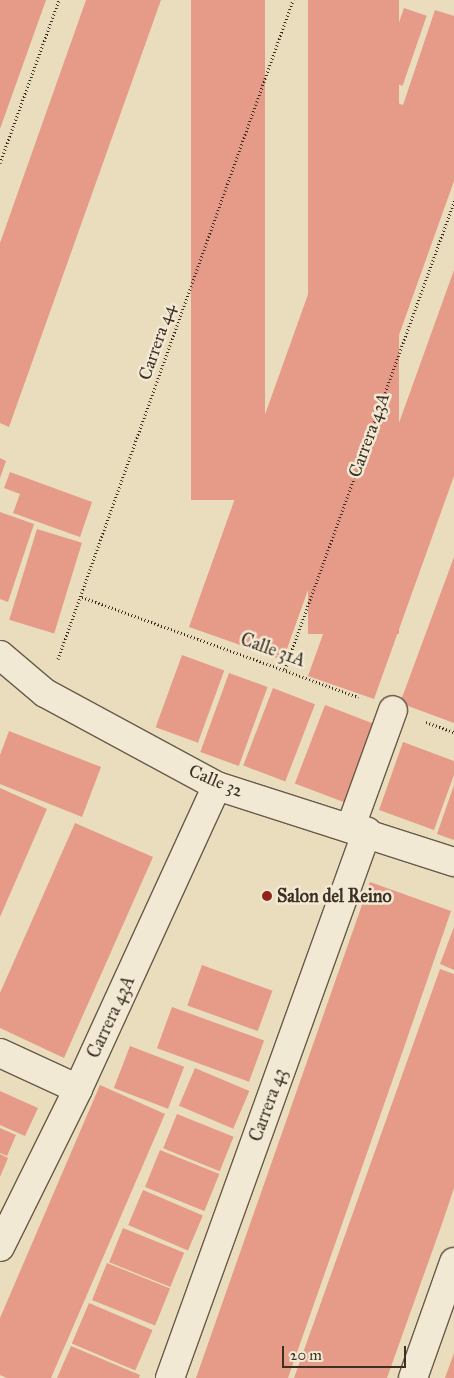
<!DOCTYPE html>
<style>
body{margin:0}
#map{position:relative;width:454px;height:1378px;overflow:hidden;background:#eaddbd;font-family:"IM FELL Great Primer",serif}
div>[style]{position:absolute}
[style*='--x']{left:calc(var(--x)*1px);top:calc(var(--y)*1px);width:calc(var(--w)*1px);rotate:calc(var(--a)*1deg)}
.building>*{inset:0;background:#e59b87;transform-origin:0 0}
.path>*{height:3px;margin-top:-1.5px;transform-origin:0;background:repeating-linear-gradient(90deg,#3e2f22 0 1px,transparent 0 3.5px)}
.roads{filter:drop-shadow(1px 0 #695a49) drop-shadow(-1px 0 #695a49) drop-shadow(0 1px #695a49) drop-shadow(0 -1px #695a49)}
.minor>*{height:28px;margin:-14px;padding:0 14px;transform-origin:14px;border-radius:14px;background:#f1e9d4}
.tertiary>*{height:28px;margin:-14px;padding:0 14px;transform-origin:14px;border-radius:14px;background:#f1e9d4}
.dots>*{width:14px;height:14px;translate:-50% -50%;box-sizing:border-box;border:2px solid #f1e9d4;border-radius:50%}
span{translate:-50% -50%;white-space:nowrap;text-align:center;line-height:1.15;-webkit-text-stroke:5px #f1e9d4;paint-order:stroke}
.street-label{font-size:18px;color:#3e2f22}
.poi-label{font-size:18px;color:#3e2f22;font-weight:700}
.left{translate:0 -50%;text-align:left}
.scale{position:absolute;left:282px;top:1346px;width:124px;height:22px;box-sizing:border-box;border:2px solid #3e2f22;border-top:0;padding-left:6px;font-size:15px;line-height:18px;white-space:nowrap;color:#3e2f22;-webkit-text-stroke:4px #f1e9d4;paint-order:stroke}
</style>
<div id="map">
<div class="building">
<div style="clip-path:polygon(0 0,46px 0,0 129px)"></div>
<div style="clip-path:polygon(86px 0,161px 0,9px 427px,0 423px,0 243px)"></div>
<div style="left:191px;top:0;width:74px;height:500px"></div>
<div style="left:308px;top:0;width:91px;height:634px"></div>
<div style="left:404px;top:8px;width:24px;height:74px;rotate:19deg"></div>
<div style="clip-path:polygon(435px 10px,454px 16px,454px 181px,283px 660px,189px 627px,379px 96px,403px 105px)"></div>
<div style="clip-path:polygon(454px 270px,454px 476px,374px 699px,308px 676px)"></div>
<div style="clip-path:polygon(0 458px,6px 461px,0 478px)"></div>
<div style="clip-path:polygon(10px 472px,92px 502px,80px 537px,13px 513px,20px 494px,4px 488px)"></div>
<div style="clip-path:polygon(0 512px,34px 524px,8px 602px,0 599px)"></div>
<div style="left:37px;top:529px;width:47px;height:95px;rotate:17deg"></div>
<div style="clip-path:polygon(454px 557px,454px 723px,400px 703px)"></div>
<div style="left:182px;top:655px;width:45px;height:77px;rotate:20deg"></div>
<div style="left:229px;top:673px;width:41px;height:84px;rotate:20deg"></div>
<div style="left:273px;top:688px;width:45px;height:83px;rotate:21deg"></div>
<div style="left:325px;top:705px;width:57px;height:84px;rotate:21deg"></div>
<div style="clip-path:polygon(9px 731px,101px 767px,82px 817px,0 784px,0 755px)"></div>
<div style="clip-path:polygon(403px 742px,454px 761px,454px 775px,434px 830px,379px 810px)"></div>
<div style="clip-path:polygon(454px 785px,454px 840px,437px 834px)"></div>
<div style="clip-path:polygon(0 788px,47px 809px,0 917px)"></div>
<div style="clip-path:polygon(75px 823px,153px 857px,64px 1058px,0 1028px,0 993px)"></div>
<div style="clip-path:polygon(370px 882px,451px 911px,400px 1059px,288px 1378px,196px 1378px)"></div>
<div style="clip-path:polygon(454px 927px,454px 970px,440px 964px)"></div>
<div style="left:202px;top:965px;width:75px;height:43px;rotate:20deg"></div>
<div style="clip-path:polygon(440px 969px,454px 974px,454px 1188px,443px 1221px,387px 1378px,294px 1378px)"></div>
<div style="left:172px;top:1007px;width:98px;height:44px;rotate:20deg"></div>
<div style="left:130px;top:1046px;width:58px;height:45px;rotate:21deg"></div>
<div style="left:195px;top:1068px;width:59px;height:41px;rotate:23deg"></div>
<div style="clip-path:polygon(100px 1085px,165px 1114px,51px 1378px,7px 1378px,0 1375px,0 1318px)"></div>
<div style="clip-path:polygon(0 1091px,38px 1108px,25px 1136px,0 1125px)"></div>
<div style="left:177px;top:1114px;width:61px;height:37px;rotate:22deg"></div>
<div style="clip-path:polygon(0 1128px,16px 1135px,7px 1156px,0 1153px)"></div>
<div style="left:160px;top:1150px;width:64px;height:40px;rotate:22deg"></div>
<div style="clip-path:polygon(0 1154px,8px 1158px,0 1177px)"></div>
<div style="left:143px;top:1190px;width:65px;height:38px;rotate:23deg"></div>
<div style="left:123px;top:1228px;width:66px;height:37px;rotate:22deg"></div>
<div style="left:107px;top:1263px;width:68px;height:40px;rotate:22deg"></div>
<div style="left:89px;top:1303px;width:69px;height:44px;rotate:23deg"></div>
<div style="clip-path:polygon(71px 1346px,140px 1375px,139px 1378px,57px 1378px)"></div>
<div style="clip-path:polygon(454px 1353px,454px 1378px,445px 1378px)"></div>
</div>
<div class="path">
<div style="--x:0;--y:163;--w:173;--a:-70.1"></div>
<div style="--x:82;--y:597;--w:294;--a:19.9"></div>
<div style="--x:58;--y:659;--w:700;--a:-70.37"></div>
<div style="--x:285;--y:669;--w:498;--a:-70.1"></div>
<div style="--x:426;--y:722;--w:30;--a:20"></div>
</div>
<div class="roads">
<div class="minor">
<div style="--x:351;--y:826;--w:123;--a:-70.1"></div>
<div style="--x:0;--y:1053;--w:86;--a:24.8"></div>
<div style="--x:0;--y:1247;--w:176;--a:-63.7"></div>
<div style="--x:78;--y:1089;--w:333;--a:-65.4"></div>
<div style="--x:170;--y:1378;--w:581;--a:-70.19"></div>
<div style="--x:413;--y:1378;--w:123;--a:-70.5"></div>
</div>
<div class="tertiary">
<div style="--x:0;--y:655;--w:59;--a:40.2"></div>
<div style="--x:45;--y:693;--w:196;--a:28.4"></div>
<div style="--x:217;--y:786;--w:249;--a:17.8"></div>
</div>
</div>
<div class="dots">
<div style="left:267px;top:896px;background:#8f2418"></div>
</div>
<div class="street-label">
<span style="left:157px;top:342px;rotate:-71deg">Carrera 44</span>
<span style="left:369px;top:435px;rotate:-70deg">Carrera 43A</span>
<span style="left:273px;top:650px;rotate:20deg">Calle 31A</span>
<span style="left:216px;top:781px;rotate:23deg">Calle 32</span>
<span style="left:111px;top:1017px;rotate:-65deg">Carrera 43A</span>
<span style="left:268px;top:1105px;rotate:-70deg">Carrera 43</span>
</div>
<div class="poi-label">
<span class="left" style="left:277px;top:896px">Salon del Reino</span>
</div>
<div class="scale">20 m</div>
</div>
